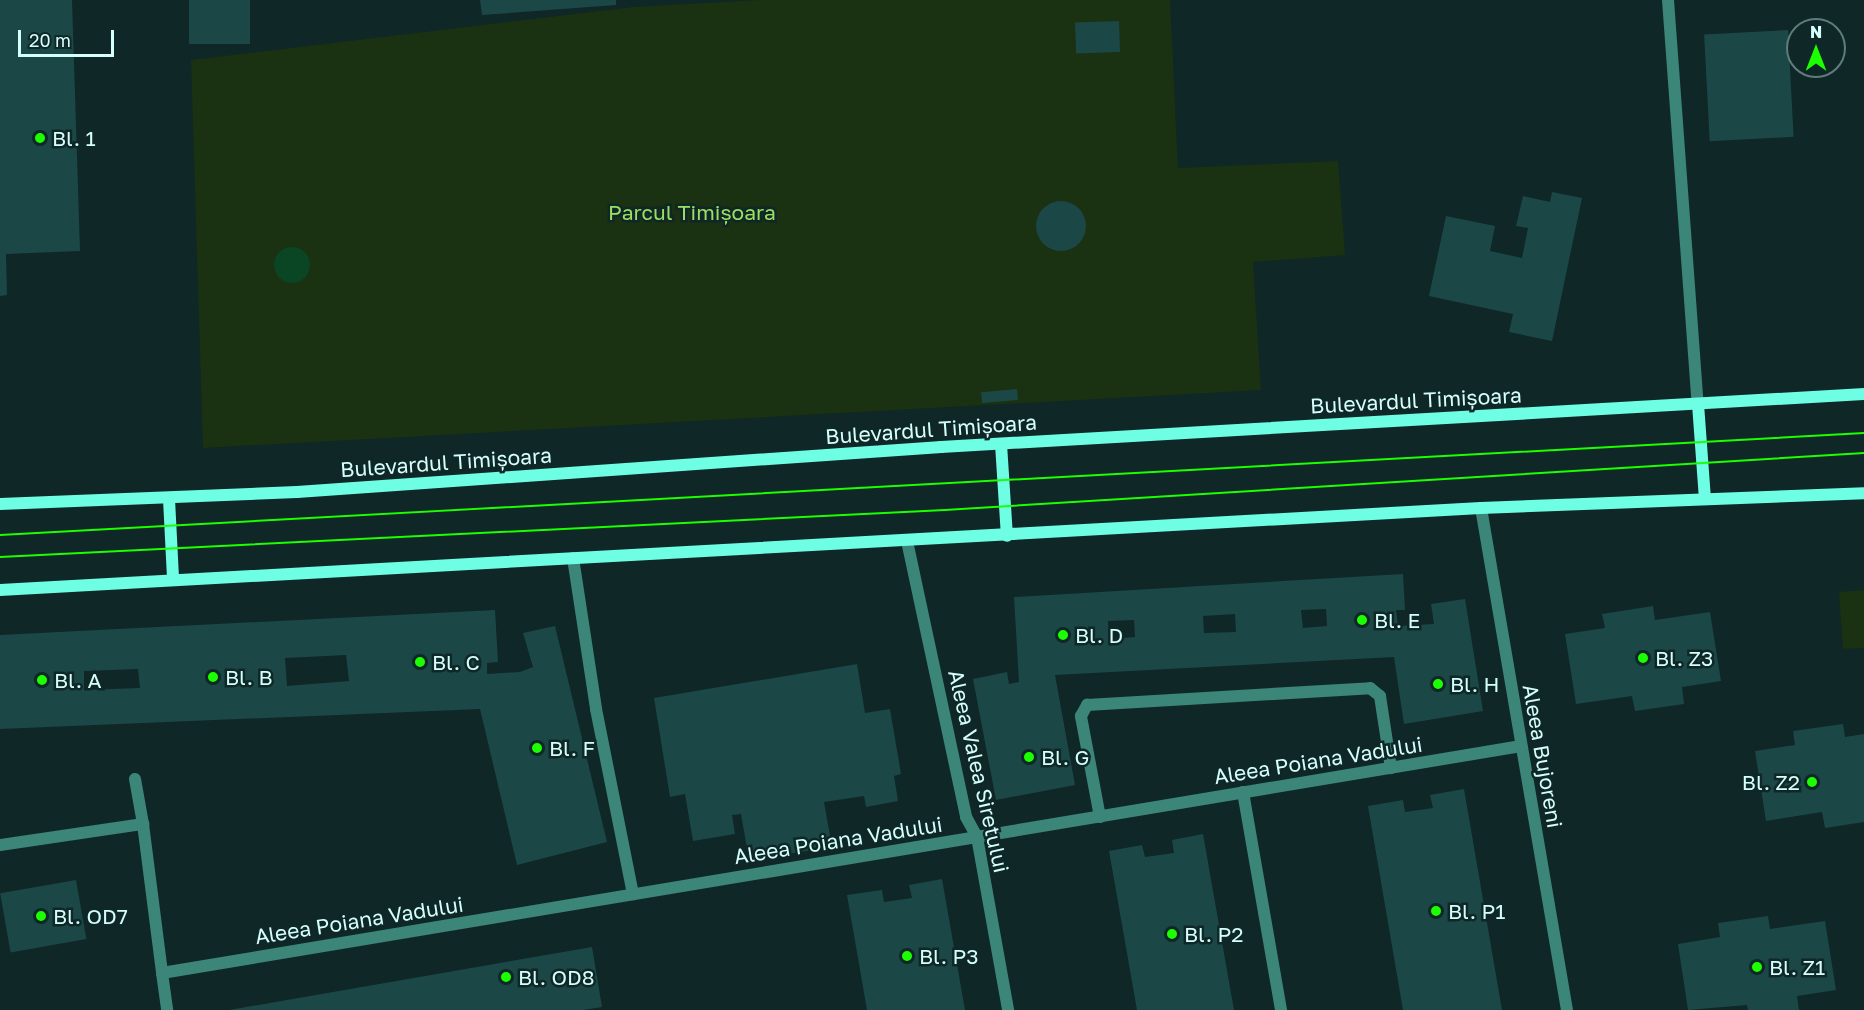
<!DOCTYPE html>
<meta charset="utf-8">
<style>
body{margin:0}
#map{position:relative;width:1864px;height:1010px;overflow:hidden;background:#0f2726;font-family:"Golos Text",sans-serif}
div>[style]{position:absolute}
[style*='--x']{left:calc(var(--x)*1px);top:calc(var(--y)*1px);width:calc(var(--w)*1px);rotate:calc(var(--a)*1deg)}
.green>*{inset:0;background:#1a3112}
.water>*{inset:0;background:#0a4524}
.round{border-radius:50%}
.building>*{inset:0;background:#1c4747;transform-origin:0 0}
.lane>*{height:12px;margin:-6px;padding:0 6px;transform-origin:6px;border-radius:6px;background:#3b8579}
.street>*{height:12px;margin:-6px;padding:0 6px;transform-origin:6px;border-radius:6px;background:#3b8579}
.secondary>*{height:12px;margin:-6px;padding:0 6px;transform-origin:6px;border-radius:6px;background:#6dfee4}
.tram>*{height:1.5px;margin:-0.75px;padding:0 0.75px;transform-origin:0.75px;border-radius:0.75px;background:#1cfe02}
.dots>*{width:16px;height:16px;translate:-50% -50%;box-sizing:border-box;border:3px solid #0f2726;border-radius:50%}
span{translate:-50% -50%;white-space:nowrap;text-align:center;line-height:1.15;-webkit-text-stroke:5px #0f2726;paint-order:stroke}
.poi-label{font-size:21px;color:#d5fffb}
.left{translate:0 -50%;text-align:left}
.right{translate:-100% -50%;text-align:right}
.park-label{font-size:21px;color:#9adf60}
.street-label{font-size:21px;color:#d5fffb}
.north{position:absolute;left:1786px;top:18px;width:60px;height:60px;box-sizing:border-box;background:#0f2726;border:2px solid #5e7d7b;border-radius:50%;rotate:0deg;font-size:16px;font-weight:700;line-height:24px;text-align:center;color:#d5fffb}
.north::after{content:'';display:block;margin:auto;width:21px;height:27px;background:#1cfe02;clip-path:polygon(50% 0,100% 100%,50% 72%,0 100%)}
.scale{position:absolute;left:18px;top:30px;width:96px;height:27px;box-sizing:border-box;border:3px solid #d5fffb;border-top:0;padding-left:8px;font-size:18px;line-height:21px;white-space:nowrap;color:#d5fffb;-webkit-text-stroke:4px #0f2726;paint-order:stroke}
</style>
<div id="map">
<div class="green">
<div style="clip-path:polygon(759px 0,1170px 0,1178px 168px,1338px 161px,1345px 255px,1253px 262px,1261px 390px,203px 448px,191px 60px,633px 7px)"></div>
<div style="clip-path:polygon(1864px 590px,1864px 648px,1843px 649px,1839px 592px)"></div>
</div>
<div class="water">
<div class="round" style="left:274px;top:247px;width:36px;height:36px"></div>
</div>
<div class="building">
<div style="clip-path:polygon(0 0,72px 0,80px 251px,6px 254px,7px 295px,0 296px)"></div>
<div style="left:189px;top:0;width:61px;height:44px"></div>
<div style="clip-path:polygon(480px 0,616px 0,616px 5px,482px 15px)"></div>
<div style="left:1119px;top:21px;width:31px;height:44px;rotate:88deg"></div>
<div style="left:1788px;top:30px;width:107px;height:84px;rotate:87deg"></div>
<div style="clip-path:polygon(1552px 192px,1582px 198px,1552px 341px,1509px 332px,1513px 314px,1429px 296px,1446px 216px,1495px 226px,1490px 251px,1522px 258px,1528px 228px,1516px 226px,1523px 196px,1550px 202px)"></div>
<div class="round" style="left:1036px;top:201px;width:50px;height:50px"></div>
<div style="left:1017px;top:389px;width:11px;height:36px;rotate:85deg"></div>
<div style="clip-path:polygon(evenodd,1403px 574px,1405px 610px,1396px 610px,1398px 626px,1434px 624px,1431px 604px,1465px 599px,1483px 711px,1404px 724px,1394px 657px,1055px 675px,1075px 785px,996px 800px,973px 679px,1007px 672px,1009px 684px,1019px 682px,1014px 597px,1403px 574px,1326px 609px,1327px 626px,1303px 628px,1301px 610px,1326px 609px,1403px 574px,1235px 614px,1236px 632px,1204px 633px,1203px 616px,1235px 614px,1403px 574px,1134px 620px,1135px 637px,1109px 639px,1108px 621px,1134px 620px)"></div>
<div style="clip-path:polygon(1653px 606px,1655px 620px,1710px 612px,1721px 681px,1682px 687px,1684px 704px,1635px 711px,1632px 696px,1576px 704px,1565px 634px,1605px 628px,1602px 614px)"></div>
<div style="clip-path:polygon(evenodd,495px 610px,498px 662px,487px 663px,487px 674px,520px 672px,533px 667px,523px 633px,555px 626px,607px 842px,517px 865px,480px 709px,0 729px,0 635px,495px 610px,346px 655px,349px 681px,287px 686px,285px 658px,346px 655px,495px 610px,138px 669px,140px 688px,84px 690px,84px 671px,138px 669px)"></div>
<div style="clip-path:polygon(857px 664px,865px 713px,890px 709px,901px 774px,894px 776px,898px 801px,866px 807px,864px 796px,824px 802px,832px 847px,749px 860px,741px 814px,732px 815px,735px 834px,693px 841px,685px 794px,670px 797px,654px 698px)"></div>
<div style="clip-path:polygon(1843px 724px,1845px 737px,1864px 734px,1864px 822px,1825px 828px,1822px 812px,1766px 821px,1755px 751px,1795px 745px,1793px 731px)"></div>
<div style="clip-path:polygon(1464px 789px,1502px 1010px,1403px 1010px,1368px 806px,1403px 800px,1405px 812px,1433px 808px,1430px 795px)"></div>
<div style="clip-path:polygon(1203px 834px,1234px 1010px,1137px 1010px,1109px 851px,1142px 845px,1145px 857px,1174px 853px,1172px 840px)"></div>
<div style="clip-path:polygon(942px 879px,965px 1010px,867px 1010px,847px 895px,882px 890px,884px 902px,912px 898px,909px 885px)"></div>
<div style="left:76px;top:880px;width:60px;height:77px;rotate:80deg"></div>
<div style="clip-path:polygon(1768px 916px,1770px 929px,1825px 921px,1836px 990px,1797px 996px,1799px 1010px,1748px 1010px,1747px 1005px,1688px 1010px,1678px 944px,1720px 937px,1718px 923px)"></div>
<div style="clip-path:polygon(592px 947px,602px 1007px,583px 1010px,229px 1010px)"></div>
</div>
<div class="lane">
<div style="--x:1481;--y:508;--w:509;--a:80.28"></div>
<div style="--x:907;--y:541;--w:282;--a:77.9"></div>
<div style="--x:966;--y:817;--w:23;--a:61"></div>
<div style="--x:977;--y:837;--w:176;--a:79.8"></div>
<div style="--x:573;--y:558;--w:153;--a:81.3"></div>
<div style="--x:596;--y:709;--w:189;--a:78.7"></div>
<div style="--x:135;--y:779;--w:46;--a:79.9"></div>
<div style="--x:1243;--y:792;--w:221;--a:80.1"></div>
<div style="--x:1100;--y:817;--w:103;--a:-100.7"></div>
<div style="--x:1081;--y:716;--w:13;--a:-61"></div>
<div style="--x:1087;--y:705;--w:284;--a:-3.4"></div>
<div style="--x:1370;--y:688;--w:13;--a:39"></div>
<div style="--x:1380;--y:696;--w:73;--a:81.3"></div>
</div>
<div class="street">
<div style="--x:1668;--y:0;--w:405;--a:85.8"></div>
<div style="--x:0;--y:845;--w:145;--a:-8.4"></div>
<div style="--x:143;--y:824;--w:150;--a:82.7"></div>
<div style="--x:162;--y:973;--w:1378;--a:-9.48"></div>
<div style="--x:162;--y:973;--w:37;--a:82"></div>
</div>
<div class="secondary">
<div style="--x:1698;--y:404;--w:95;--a:85.8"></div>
<div style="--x:1001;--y:444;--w:92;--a:86.3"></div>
<div style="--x:169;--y:499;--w:80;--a:87.1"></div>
<div style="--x:0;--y:504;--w:297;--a:-2.3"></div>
<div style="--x:297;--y:492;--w:646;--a:-4"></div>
<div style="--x:941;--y:447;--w:925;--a:-3.29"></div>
<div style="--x:0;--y:590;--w:1483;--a:-3.17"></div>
<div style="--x:1481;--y:508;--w:383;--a:-2.2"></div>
</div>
<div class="tram">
<div style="--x:0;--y:535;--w:1867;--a:-3.13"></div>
<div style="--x:0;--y:557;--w:946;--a:-2.85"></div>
<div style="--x:945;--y:510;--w:921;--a:-3.55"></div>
</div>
<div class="dots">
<div style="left:40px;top:138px;background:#1cfe02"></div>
<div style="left:1362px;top:620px;background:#1cfe02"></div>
<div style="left:1063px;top:635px;background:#1cfe02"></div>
<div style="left:1643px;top:658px;background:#1cfe02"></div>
<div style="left:420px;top:662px;background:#1cfe02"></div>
<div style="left:213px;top:677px;background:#1cfe02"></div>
<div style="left:42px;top:680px;background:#1cfe02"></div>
<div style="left:1438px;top:684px;background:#1cfe02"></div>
<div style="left:537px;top:748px;background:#1cfe02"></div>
<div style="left:1029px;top:757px;background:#1cfe02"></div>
<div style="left:1812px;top:782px;background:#1cfe02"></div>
<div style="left:1436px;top:911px;background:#1cfe02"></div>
<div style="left:41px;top:916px;background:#1cfe02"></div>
<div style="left:1172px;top:934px;background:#1cfe02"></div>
<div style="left:907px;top:956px;background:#1cfe02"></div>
<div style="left:1757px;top:967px;background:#1cfe02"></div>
<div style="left:506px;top:977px;background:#1cfe02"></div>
</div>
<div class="poi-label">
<span class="left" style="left:52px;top:138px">Bl. 1</span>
<span class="left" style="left:1374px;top:620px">Bl. E</span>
<span class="left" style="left:1075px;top:635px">Bl. D</span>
<span class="left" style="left:1655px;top:658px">Bl. Z3</span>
<span class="left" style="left:432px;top:662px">Bl. C</span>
<span class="left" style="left:225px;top:677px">Bl. B</span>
<span class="left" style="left:54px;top:680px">Bl. A</span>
<span class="left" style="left:1450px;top:684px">Bl. H</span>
<span class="left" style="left:549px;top:748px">Bl. F</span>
<span class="left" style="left:1041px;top:757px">Bl. G</span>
<span class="right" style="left:1800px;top:782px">Bl. Z2</span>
<span class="left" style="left:1448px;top:911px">Bl. P1</span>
<span class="left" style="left:53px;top:916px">Bl. OD7</span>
<span class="left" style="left:1184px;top:934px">Bl. P2</span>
<span class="left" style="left:919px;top:956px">Bl. P3</span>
<span class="left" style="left:1769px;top:967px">Bl. Z1</span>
<span class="left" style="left:518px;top:977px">Bl. OD8</span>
</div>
<div class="park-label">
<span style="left:692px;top:212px">Parcul Timișoara</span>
</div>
<div class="street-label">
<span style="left:1416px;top:400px;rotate:-3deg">Bulevardul Timișoara</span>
<span style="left:931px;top:429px;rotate:-4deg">Bulevardul Timișoara</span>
<span style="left:446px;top:462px;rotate:-4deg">Bulevardul Timișoara</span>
<span style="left:1543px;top:756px;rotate:80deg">Aleea Bujoreni</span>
<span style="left:1318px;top:760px;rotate:-9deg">Aleea Poiana Vadului</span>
<span style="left:979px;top:771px;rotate:77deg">Aleea Valea Siretului</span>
<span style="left:838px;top:840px;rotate:-9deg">Aleea Poiana Vadului</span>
<span style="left:359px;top:920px;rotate:-9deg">Aleea Poiana Vadului</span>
</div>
<div class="north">N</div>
<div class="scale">20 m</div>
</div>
